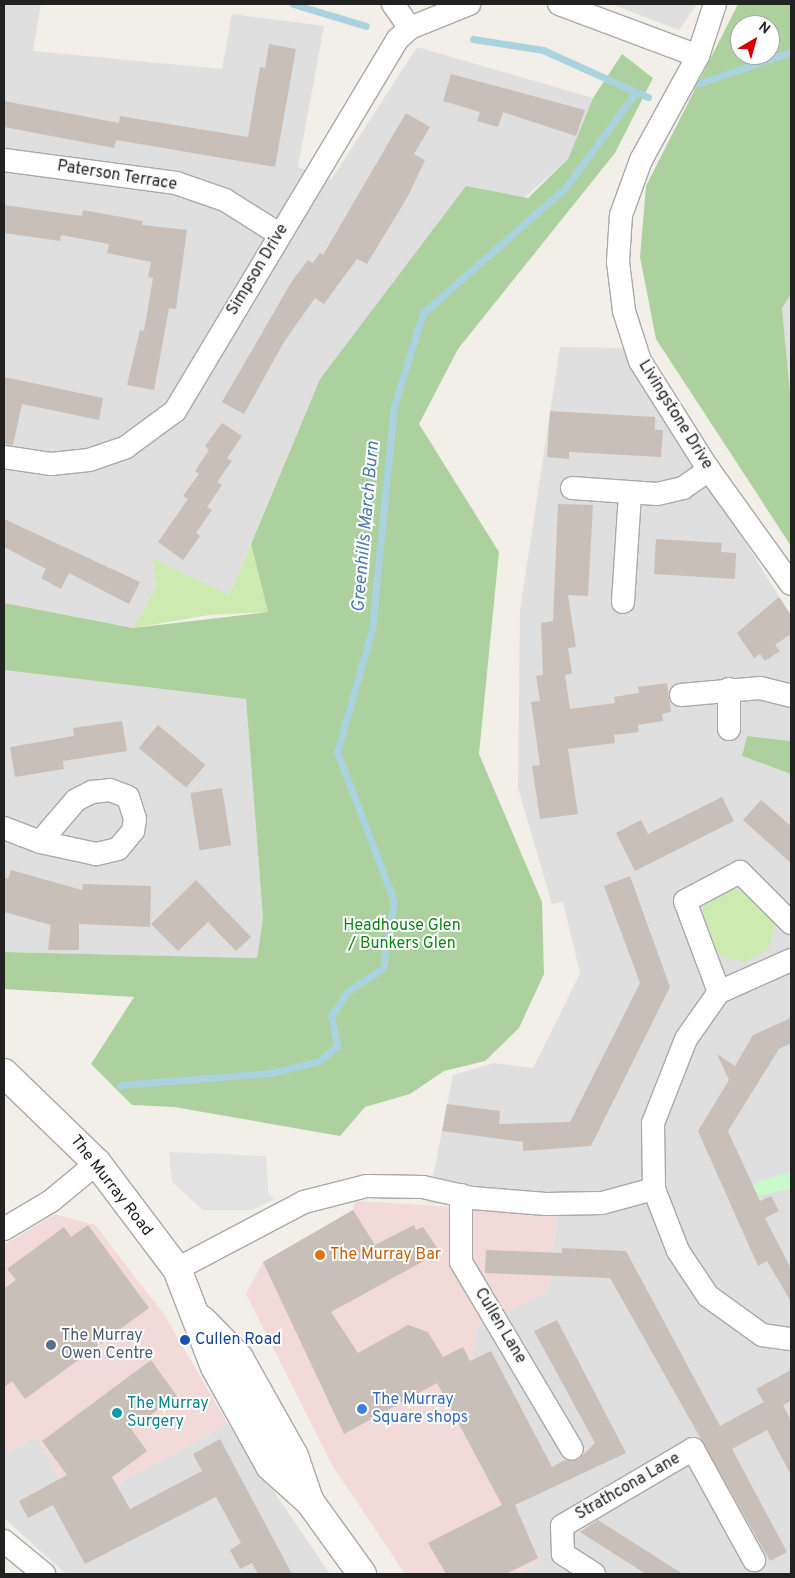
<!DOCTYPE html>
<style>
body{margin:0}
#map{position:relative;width:795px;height:1578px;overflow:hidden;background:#f2efe9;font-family:Overpass,sans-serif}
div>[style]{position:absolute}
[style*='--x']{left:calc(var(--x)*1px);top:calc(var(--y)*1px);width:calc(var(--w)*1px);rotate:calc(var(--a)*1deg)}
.residential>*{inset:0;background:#e0dfdf}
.commercial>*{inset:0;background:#f2dad9}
.grass>*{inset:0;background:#cdebb0}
.forest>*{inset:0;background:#add19e}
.park>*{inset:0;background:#c8facc}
.parking>*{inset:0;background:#e2e2e2}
.stream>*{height:7px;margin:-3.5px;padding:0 3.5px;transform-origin:3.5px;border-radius:3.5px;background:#aad3df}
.building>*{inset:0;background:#c7bfb8;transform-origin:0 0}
.roads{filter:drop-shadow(1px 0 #a9a9a9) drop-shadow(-1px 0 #a9a9a9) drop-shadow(0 1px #a9a9a9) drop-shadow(0 -1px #a9a9a9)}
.minor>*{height:22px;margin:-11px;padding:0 11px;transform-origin:11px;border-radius:11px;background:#fff}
.tertiary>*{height:28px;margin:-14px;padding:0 14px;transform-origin:14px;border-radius:14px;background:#fff}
.dots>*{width:14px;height:14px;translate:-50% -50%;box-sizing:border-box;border:2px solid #fff;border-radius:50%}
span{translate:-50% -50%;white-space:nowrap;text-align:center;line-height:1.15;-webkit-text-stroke:4px #fff;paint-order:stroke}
.street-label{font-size:16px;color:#222}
.park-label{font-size:16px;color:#0c8416}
.food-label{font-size:16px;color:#c56008}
.left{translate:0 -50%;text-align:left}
.service-label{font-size:16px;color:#4e5e75}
.transit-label{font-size:16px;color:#164399}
.shop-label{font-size:16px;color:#366cbe}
.culture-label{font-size:16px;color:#0d838f}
.water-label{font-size:18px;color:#4a7aab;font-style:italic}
.frame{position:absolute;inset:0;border:5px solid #222;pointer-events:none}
.north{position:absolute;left:730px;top:15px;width:50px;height:50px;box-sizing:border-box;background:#fff;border:1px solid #a7a7a7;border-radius:50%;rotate:38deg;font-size:14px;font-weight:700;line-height:20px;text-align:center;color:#222}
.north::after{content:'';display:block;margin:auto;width:18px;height:22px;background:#d40000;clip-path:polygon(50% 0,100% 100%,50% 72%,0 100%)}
</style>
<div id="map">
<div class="residential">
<div style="clip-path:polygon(4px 4px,41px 4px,33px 51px,222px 69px,232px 14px,324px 26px,298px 167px,331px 180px,417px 47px,593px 98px,568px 159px,320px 379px,229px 595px,153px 559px,156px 588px,133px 628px,4px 603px)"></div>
<div style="clip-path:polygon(611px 4px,697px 4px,679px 30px)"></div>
<div style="clip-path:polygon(791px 294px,791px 403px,782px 308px)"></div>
<div style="clip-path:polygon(560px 347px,625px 348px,791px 616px,791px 741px,747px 736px,742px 756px,791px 774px,791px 1574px,517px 1574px,541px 1561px,522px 1538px,473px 1363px,476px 1328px,548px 1291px,557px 1214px,428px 1203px,453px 1075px,494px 1063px,533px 1068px,580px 973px,563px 902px,552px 904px,518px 788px,520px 610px)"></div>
<div style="clip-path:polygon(4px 670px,246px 699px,263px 918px,257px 958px,4px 952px)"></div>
<div style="clip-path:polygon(228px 1424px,330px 1574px,66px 1574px,4px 1518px,4px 1454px,37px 1436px,75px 1507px)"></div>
</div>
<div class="commercial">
<div style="clip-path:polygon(355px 1201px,557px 1213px,548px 1291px,476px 1328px,473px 1363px,540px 1492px,515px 1506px,541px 1561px,517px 1574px,405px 1574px,332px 1465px,246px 1294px,263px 1262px,353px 1210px)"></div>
<div style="clip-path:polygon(55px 1214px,95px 1225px,163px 1313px,228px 1424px,75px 1507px,37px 1436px,4px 1454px,4px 1245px)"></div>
</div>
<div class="grass">
<div style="clip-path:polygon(251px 544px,268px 612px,209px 615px,133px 628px,156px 588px,153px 559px,229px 595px)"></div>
<div style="clip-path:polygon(731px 888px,746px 892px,776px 921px,768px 949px,745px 962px,724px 958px,713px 946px,702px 912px,705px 902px)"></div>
</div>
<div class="forest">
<div style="clip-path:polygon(evenodd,738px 4px,791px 4px,791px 294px,782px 308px,791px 403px,791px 546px,656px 339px,640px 257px,646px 186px,738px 4px,740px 25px,770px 25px,770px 55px,740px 55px,740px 25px)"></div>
<div style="clip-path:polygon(622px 54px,653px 78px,615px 153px,458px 349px,419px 424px,499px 552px,479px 754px,542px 902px,544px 974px,519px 1028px,485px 1061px,444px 1071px,410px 1094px,365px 1107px,340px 1136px,174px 1107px,132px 1105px,91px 1064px,134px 997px,4px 989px,4px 952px,257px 958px,263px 918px,246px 699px,4px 670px,4px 603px,133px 628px,268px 612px,251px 544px,320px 379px,466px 186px,528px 198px,568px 159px,593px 98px)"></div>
<div style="clip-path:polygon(747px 736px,791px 741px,791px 774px,742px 756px)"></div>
</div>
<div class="park">
<div style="clip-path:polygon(791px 1172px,791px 1189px,727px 1202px,759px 1181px)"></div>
</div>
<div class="parking">
<div style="clip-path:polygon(169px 1152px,266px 1156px,268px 1192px,274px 1199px,253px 1210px,203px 1210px,172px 1182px)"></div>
</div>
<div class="stream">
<div style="--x:293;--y:4;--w:76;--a:16.8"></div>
<div style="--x:473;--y:39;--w:71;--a:8.9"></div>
<div style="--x:543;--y:50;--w:102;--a:24.3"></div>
<div style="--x:688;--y:87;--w:109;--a:-18.8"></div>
<div style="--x:120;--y:1085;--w:151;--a:-4.5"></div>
<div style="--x:271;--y:1073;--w:49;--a:-14"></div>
<div style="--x:319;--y:1061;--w:23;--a:-40"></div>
<div style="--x:337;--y:1046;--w:31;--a:-101"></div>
<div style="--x:331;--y:1016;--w:29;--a:-56"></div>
<div style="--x:347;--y:992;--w:43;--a:-33.7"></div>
<div style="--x:383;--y:968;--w:68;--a:-80.7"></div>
<div style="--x:394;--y:901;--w:160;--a:-110.9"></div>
<div style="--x:337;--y:752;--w:128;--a:-74.1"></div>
<div style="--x:372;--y:629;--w:224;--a:-84.4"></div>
<div style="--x:394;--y:406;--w:97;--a:-72.7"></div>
<div style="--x:423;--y:313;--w:189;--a:-41.4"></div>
<div style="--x:565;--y:188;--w:119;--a:-53.5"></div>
<div style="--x:636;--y:92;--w:13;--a:23"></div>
</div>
<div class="building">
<div style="clip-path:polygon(269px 44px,296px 49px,275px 167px,116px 140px,114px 148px,4px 127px,4px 101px,119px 123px,120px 116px,248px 137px,260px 67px,265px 68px)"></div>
<div style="clip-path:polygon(451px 74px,585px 110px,576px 136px,503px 112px,498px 127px,477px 121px,480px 112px,443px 101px)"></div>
<div style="clip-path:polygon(406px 113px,430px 127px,414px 154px,425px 160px,408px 196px,367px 264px,357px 259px,324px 304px,315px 298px,284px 342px,244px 414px,222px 402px,292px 281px,308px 260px,313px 263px,320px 253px,323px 255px)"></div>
<div style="clip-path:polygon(4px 205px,82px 216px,83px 210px,143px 221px,142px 225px,187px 230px,176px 309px,169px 308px,154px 390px,127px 385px,140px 330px,144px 331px,153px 278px,148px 277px,151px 262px,107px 253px,109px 244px,61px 235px,60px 241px,4px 233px)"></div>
<div style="clip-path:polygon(4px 377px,103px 398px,99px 420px,22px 404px,13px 445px,4px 444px)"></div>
<div style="clip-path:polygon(550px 411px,655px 417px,655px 430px,663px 430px,661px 457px,569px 452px,569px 459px,547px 457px)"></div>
<div style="clip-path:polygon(222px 423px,242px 436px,227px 458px,232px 461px,217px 482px,222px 485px,207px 507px,212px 510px,196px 533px,200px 536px,183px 560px,158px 542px,188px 499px,183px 496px,199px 474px,195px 471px,209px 450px,205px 446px)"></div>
<div style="clip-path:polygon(558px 504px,593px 505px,588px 596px,568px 595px,576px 647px,568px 648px,572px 673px,565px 675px,570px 709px,615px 703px,614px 697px,639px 693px,638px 687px,667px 683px,671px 712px,662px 714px,663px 721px,638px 725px,639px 732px,614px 735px,615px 743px,568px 749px,578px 814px,540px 819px,532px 766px,540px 765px,531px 702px,540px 701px,536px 676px,543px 675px,541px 623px,553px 621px)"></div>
<div style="clip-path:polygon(4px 519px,140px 582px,129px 604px,69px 573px,61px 589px,41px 578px,46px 569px,4px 547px)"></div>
<div style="clip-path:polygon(656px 539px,722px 543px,721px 552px,736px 553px,735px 579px,654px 574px)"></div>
<div style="clip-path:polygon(779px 597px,791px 615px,791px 634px,775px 645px,780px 651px,765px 661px,760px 654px,754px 658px,737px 633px)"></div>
<div style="clip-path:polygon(122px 721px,127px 751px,63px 761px,64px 769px,15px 777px,10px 747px,74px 736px,73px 728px)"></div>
<div style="left:158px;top:725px;width:62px;height:30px;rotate:40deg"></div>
<div style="left:222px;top:788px;width:58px;height:32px;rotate:81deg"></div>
<div style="clip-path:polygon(722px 797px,734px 821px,635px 871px,616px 833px,641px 820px,648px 834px)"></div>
<div style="clip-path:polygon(761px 800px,791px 826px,791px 863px,743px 820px)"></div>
<div style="clip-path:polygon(11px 870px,82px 890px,83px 884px,151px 886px,150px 927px,79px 924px,79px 950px,48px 950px,51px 925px,4px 912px,4px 878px,8px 879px)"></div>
<div style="clip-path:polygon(630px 876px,670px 987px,591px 1146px,523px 1151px,523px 1142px,442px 1131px,447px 1104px,500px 1111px,499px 1124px,570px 1122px,640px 983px,604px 886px)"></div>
<div style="clip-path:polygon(196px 880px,251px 937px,236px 951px,208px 922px,178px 951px,151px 924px)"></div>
<div style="clip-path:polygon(791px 1018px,791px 1043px,779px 1049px,728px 1131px,760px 1201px,771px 1196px,779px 1211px,765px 1218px,791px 1269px,790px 1300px,767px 1261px,758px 1266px,698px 1131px,729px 1080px,717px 1054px,735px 1066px,753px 1035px)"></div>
<div style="clip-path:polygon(353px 1210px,375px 1245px,414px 1225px,416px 1230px,423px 1227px,440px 1252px,331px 1312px,358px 1353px,408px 1325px,428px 1332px,443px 1357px,463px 1347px,470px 1361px,491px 1351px,552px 1467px,565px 1460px,578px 1460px,595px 1443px,534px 1331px,557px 1320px,626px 1453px,515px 1505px,538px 1558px,506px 1574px,446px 1574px,428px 1543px,502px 1505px,437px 1383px,344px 1434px,263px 1262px)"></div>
<div style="clip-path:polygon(88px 1225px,149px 1308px,25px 1399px,12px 1381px,4px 1387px,4px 1289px,16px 1280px,7px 1269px,64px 1227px,71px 1237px)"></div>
<div style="clip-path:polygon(562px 1248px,626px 1251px,720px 1426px,764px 1402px,756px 1389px,791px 1370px,791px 1401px,783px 1405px,791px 1421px,791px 1475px,767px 1430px,732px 1449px,787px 1552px,770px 1561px,610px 1278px,485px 1273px,486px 1250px,562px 1253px)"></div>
<div style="clip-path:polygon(151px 1360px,177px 1396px,131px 1429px,147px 1451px,112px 1477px,130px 1509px,202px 1471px,193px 1454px,220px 1439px,292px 1574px,258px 1574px,252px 1563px,240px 1569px,230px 1550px,241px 1543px,216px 1497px,85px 1564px,53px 1505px,28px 1518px,19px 1501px,67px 1475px,42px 1441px)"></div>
<div style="clip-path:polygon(598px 1520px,683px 1574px,646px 1574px,580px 1532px)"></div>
</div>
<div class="roads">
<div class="minor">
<div style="--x:393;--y:4;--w:29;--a:55"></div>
<div style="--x:559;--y:4;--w:148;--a:20.5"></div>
<div style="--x:715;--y:4;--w:55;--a:108.1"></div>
<div style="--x:698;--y:56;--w:119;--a:118.7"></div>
<div style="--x:641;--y:160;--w:59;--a:110"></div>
<div style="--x:621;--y:215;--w:47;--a:93.7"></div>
<div style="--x:618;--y:262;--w:49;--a:83"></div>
<div style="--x:624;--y:311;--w:52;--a:72.3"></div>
<div style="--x:640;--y:361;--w:129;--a:57.7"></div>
<div style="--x:709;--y:470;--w:140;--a:54.3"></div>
<div style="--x:4;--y:160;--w:174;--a:7.6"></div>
<div style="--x:176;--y:183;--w:52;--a:19.1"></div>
<div style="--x:225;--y:200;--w:64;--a:32.2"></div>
<div style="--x:4;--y:457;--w:48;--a:8.5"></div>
<div style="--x:51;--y:464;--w:38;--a:-6"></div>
<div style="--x:89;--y:460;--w:39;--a:-19"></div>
<div style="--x:126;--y:447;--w:61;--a:-36.3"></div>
<div style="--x:175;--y:411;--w:434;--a:-59.1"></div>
<div style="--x:398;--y:39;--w:16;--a:-43"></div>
<div style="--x:410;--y:28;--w:64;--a:-22.1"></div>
<div style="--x:572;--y:488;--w:85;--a:4"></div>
<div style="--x:657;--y:494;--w:27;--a:-13"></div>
<div style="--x:683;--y:488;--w:32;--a:-35"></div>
<div style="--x:623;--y:602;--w:107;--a:-86.3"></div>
<div style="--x:729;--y:689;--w:40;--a:90"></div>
<div style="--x:681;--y:695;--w:79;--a:-5.1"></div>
<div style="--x:760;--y:688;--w:32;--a:14"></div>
<div style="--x:110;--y:790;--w:19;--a:21"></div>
<div style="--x:128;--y:797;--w:23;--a:72"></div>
<div style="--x:135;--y:819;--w:12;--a:99"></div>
<div style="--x:133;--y:831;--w:23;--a:130"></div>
<div style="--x:118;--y:849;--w:23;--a:167"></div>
<div style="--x:96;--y:854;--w:57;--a:-167.9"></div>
<div style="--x:40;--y:842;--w:55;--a:-49.4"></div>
<div style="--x:76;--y:800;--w:18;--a:-27"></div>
<div style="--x:92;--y:792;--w:18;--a:-6"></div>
<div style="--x:4;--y:828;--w:39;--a:21"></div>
<div style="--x:791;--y:960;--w:79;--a:156"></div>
<div style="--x:719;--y:992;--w:57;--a:125.1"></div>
<div style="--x:686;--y:1039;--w:90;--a:111.4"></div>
<div style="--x:653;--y:1123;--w:66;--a:89.1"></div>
<div style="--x:654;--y:1189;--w:66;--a:68.8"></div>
<div style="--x:678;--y:1251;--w:54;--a:56.3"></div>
<div style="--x:708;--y:1296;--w:67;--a:35.8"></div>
<div style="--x:762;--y:1335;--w:29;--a:8"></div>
<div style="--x:719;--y:992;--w:97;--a:-110.5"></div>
<div style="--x:685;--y:901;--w:62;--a:-27.8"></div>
<div style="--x:740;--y:872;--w:72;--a:45"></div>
<div style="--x:461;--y:1195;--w:67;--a:90"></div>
<div style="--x:461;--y:1262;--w:217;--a:59.3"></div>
<div style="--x:4;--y:1229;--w:55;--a:-30.8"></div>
<div style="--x:51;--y:1201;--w:60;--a:-39.6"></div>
<div style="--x:177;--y:1269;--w:144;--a:-27.8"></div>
<div style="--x:304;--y:1202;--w:65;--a:-14.3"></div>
<div style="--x:367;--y:1186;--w:56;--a:1"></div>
<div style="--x:423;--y:1187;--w:50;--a:12.7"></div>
<div style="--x:472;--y:1198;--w:74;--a:4.6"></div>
<div style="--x:546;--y:1204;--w:56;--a:-1"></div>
<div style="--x:602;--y:1203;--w:54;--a:-15.1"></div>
<div style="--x:4;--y:1541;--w:52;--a:39.5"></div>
<div style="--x:594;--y:1574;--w:37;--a:-147"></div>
<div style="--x:563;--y:1554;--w:28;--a:-92"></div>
<div style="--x:562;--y:1526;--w:152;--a:-30.4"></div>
<div style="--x:693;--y:1449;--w:127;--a:61.2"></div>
</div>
<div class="tertiary">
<div style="--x:4;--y:1073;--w:129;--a:44.1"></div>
<div style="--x:97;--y:1163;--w:133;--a:53"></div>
<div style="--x:177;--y:1269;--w:105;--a:68.8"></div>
<div style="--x:215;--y:1367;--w:113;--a:60.9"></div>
<div style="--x:270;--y:1466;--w:54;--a:42"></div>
<div style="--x:310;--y:1502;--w:89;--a:54.2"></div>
<div style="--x:202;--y:1320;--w:53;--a:45.8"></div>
<div style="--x:239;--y:1358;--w:112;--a:60.7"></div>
<div style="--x:294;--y:1456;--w:46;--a:71.2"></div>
</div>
</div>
<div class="dots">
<div style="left:320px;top:1255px;background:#e8710a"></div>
<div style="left:185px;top:1340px;background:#1a4fb4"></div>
<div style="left:51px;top:1345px;background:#5c6f8a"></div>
<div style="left:362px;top:1409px;background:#3f7fe0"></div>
<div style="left:117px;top:1413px;background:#0f9aa8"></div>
</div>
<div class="street-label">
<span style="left:117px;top:176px;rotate:9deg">Paterson Terrace</span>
<span style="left:258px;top:270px;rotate:-59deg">Simpson Drive</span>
<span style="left:675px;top:415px;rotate:58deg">Livingstone Drive</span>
<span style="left:111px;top:1186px;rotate:52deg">The Murray Road</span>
<span style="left:500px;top:1326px;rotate:59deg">Cullen Lane</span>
<span style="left:628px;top:1487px;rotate:-30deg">Strathcona Lane</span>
</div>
<div class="park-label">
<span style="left:402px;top:935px">Headhouse Glen<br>/ Bunkers Glen</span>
</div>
<div class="food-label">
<span class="left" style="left:330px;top:1255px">The Murray Bar</span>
</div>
<div class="service-label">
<span class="left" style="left:61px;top:1345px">The Murray<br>Owen Centre</span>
</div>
<div class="transit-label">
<span class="left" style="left:195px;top:1340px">Cullen Road</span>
</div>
<div class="shop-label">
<span class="left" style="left:372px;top:1409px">The Murray<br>Square shops</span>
</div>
<div class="culture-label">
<span class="left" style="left:127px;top:1413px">The Murray<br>Surgery</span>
</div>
<div class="water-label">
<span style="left:367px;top:527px;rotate:-85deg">Greenhills March Burn</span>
</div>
<div class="frame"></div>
<div class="north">N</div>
</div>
